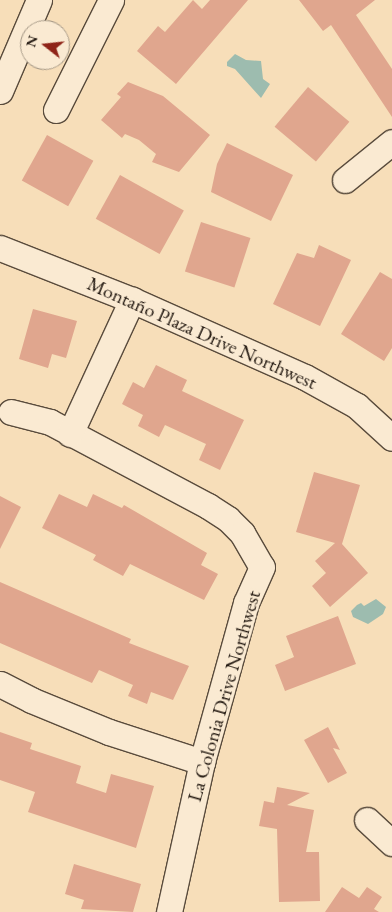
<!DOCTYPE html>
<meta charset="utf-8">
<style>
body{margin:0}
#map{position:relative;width:392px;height:912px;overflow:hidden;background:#f7deb9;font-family:"EB Garamond",serif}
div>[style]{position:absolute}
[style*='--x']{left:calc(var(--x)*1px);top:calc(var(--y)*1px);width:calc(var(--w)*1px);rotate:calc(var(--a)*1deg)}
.water>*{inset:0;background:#9dbcaf}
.building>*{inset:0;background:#e0a68e;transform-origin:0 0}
.roads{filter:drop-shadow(1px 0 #594b3c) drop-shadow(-1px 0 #594b3c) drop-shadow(0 1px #594b3c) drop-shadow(0 -1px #594b3c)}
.minor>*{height:25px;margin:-12.5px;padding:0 12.5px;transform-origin:12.5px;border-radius:12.5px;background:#faead2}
span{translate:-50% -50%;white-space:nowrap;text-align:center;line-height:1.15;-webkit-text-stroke:5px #faead2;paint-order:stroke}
.street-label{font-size:20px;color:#241a12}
.north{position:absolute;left:20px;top:20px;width:50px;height:50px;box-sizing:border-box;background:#faead2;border:1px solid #a49785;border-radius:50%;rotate:286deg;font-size:14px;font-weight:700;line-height:20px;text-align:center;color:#241a12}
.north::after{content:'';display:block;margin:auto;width:18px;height:22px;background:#8f2418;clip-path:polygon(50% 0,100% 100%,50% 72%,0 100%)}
</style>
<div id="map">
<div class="water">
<div style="clip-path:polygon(235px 54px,246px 60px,261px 61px,263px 79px,270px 84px,261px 98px,235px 69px,227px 66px,227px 62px)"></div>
<div style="clip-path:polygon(376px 599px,386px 607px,383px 614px,368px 624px,353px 617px,351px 611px,357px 605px,361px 603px,364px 606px)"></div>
</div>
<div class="building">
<div style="clip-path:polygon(193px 0,202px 9px,210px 0,248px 0,176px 84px,137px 51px,158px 26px,165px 32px)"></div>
<div style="clip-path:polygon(299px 0,375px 0,356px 15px,392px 69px,392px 117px,331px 25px,323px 31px)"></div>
<div style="clip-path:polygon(128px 82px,163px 96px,210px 135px,179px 172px,152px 162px,156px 154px,139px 140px,125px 134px,122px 138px,101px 120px,121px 97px,117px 94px)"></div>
<div style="left:308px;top:87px;width:54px;height:52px;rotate:40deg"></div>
<div style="left:47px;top:135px;width:53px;height:52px;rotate:29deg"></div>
<div style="clip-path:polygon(227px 143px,293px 175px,271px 221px,211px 192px,217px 164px)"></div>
<div style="left:120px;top:175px;width:73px;height:50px;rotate:29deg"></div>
<div style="left:201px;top:222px;width:52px;height:52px;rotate:18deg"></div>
<div style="clip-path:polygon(319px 245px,351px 260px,320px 326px,273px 304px,297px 253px,314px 258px)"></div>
<div style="clip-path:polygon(380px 272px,392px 279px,392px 348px,384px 361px,341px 334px)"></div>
<div style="clip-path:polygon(33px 309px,77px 321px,66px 358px,52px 354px,48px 368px,19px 359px)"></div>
<div style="clip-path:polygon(156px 365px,187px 380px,182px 391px,244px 420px,220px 470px,199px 460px,206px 444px,165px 425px,159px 437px,138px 426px,143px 415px,122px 404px,133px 382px,144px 388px)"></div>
<div style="clip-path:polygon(314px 472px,360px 485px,342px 544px,368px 573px,330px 607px,312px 586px,326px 573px,315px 561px,335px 543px,296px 532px)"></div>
<div style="clip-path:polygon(59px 494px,87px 507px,93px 494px,122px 508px,124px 505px,207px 553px,201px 565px,218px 574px,204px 600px,130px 564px,123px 576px,93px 560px,96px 555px,42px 528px)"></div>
<div style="clip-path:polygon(0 496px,21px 507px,0 549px)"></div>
<div style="clip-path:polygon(0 582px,131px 639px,129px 643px,189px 666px,173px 700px,151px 692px,147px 704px,128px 696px,133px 685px,99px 670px,92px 683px,0 643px)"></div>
<div style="clip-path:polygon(338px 616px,356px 664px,285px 691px,275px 665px,294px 657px,286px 636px)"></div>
<div style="clip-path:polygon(328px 727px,340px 750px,333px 748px,347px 773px,328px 783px,304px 740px)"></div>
<div style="clip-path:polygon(0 732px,32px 743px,30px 749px,81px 766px,76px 783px,106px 793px,111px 774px,154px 786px,136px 848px,28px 812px,35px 792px,0 780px)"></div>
<div style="clip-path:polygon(277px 787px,310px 793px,287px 805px,314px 810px,306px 852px,319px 852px,320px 901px,279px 902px,277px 829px,259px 826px,264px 801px,274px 803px)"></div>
<div style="clip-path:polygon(74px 864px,141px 884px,133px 912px,81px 909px,84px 900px,65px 894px)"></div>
<div style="clip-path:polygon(342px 887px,359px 898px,367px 887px,382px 897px,374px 909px,379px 912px,325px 912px)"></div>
</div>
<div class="roads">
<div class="minor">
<div style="--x:0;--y:91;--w:99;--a:-66.8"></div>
<div style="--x:56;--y:110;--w:123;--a:-63.4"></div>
<div style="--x:345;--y:180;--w:60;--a:-39"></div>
<div style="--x:0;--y:248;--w:142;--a:21.5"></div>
<div style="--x:132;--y:300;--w:189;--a:24"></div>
<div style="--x:305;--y:377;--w:60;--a:29.1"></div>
<div style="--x:357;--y:406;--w:47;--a:42.4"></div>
<div style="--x:11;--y:412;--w:40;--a:14.4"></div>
<div style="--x:50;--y:422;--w:179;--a:28"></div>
<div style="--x:208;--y:506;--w:24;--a:33"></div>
<div style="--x:228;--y:519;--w:20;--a:45"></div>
<div style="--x:242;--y:533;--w:39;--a:60"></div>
<div style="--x:262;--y:567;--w:39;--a:114"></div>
<div style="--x:246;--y:603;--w:165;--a:105.5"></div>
<div style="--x:202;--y:762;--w:154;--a:102.4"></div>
<div style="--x:70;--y:434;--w:148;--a:-65.2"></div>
<div style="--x:0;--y:684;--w:35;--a:27"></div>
<div style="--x:31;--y:700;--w:84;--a:22.3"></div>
<div style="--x:109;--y:732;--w:98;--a:17.9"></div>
<div style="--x:367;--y:820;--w:34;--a:43"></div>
</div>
</div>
<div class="street-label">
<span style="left:202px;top:333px;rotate:24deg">Montaño Plaza Drive Northwest</span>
<span style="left:224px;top:696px;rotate:-74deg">La Colonia Drive Northwest</span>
</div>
<div class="north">N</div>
</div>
